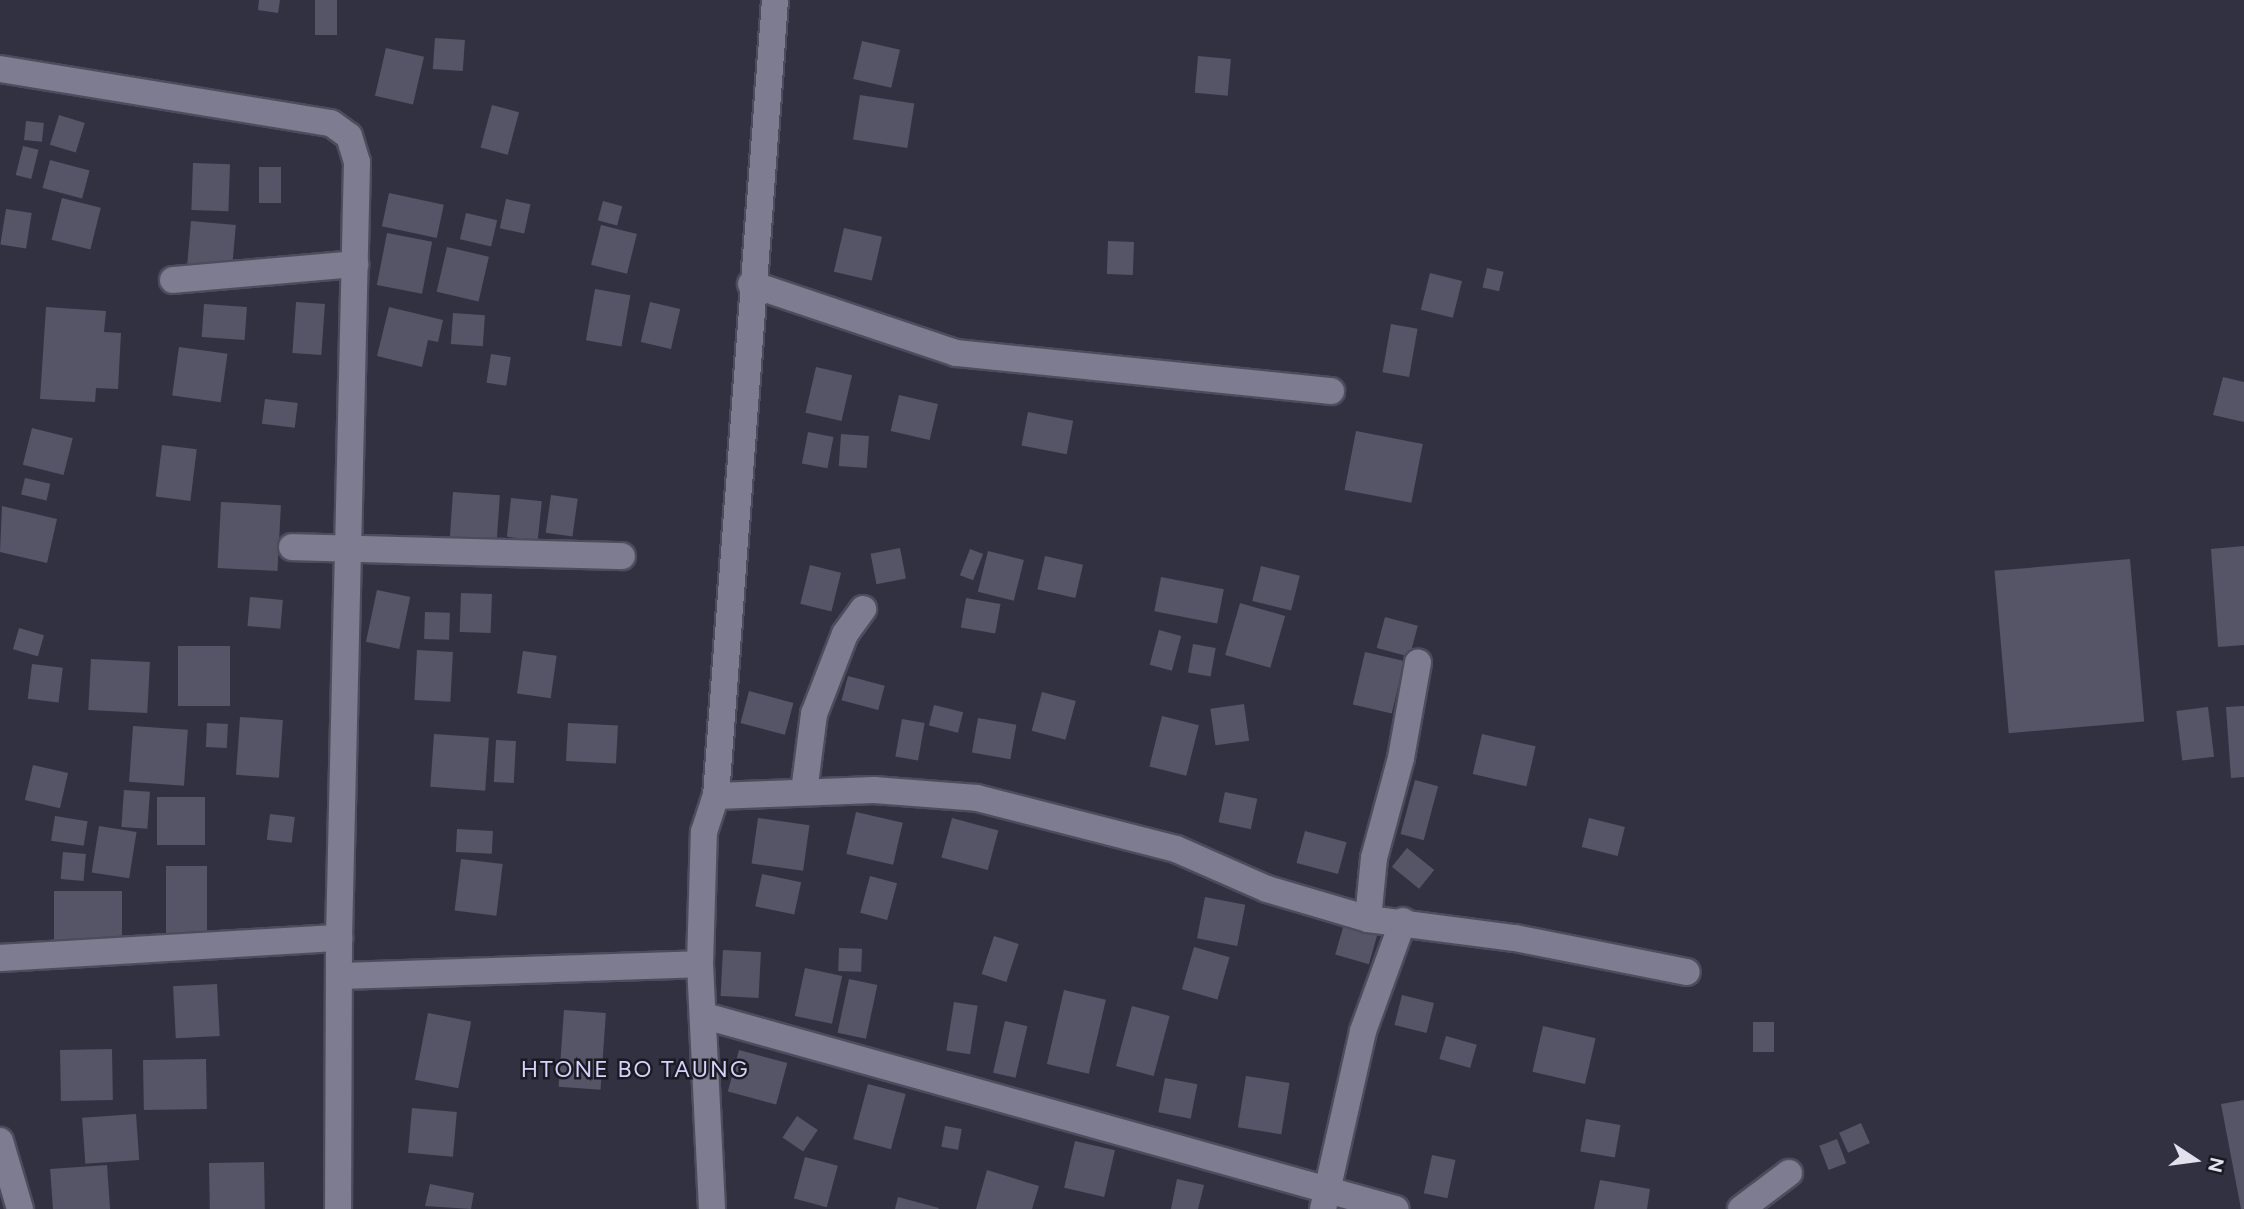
<!DOCTYPE html>
<style>
body{margin:0}
#map{position:relative;width:2244px;height:1209px;overflow:hidden;background:#323142;font-family:Figtree,sans-serif}
div>[style]{position:absolute}
[style*='--x']{left:calc(var(--x)*1px);top:calc(var(--y)*1px);width:calc(var(--w)*1px);rotate:calc(var(--a)*1deg)}
.building>*{inset:0;background:#565467;transform-origin:0 0}
.roads{filter:drop-shadow(2px 0 #4e4c5c) drop-shadow(-2px 0 #4e4c5c) drop-shadow(0 2px #4e4c5c) drop-shadow(0 -2px #4e4c5c)}
.street>*{height:26px;margin:-13px;padding:0 13px;transform-origin:13px;border-radius:13px;background:#7e7c91}
span{translate:-50% -50%;white-space:nowrap;text-align:center;line-height:1.15;-webkit-text-stroke:5px #1a1a22;paint-order:stroke}
.quarter-label{font-size:23px;color:#d6d2fe;letter-spacing:2px}
.north{position:absolute;left:2160px;top:1125px;width:70px;height:70px;-webkit-text-stroke:5px #1a1a22;paint-order:stroke;rotate:103deg;font-size:19px;font-weight:700;line-height:28px;text-align:center;color:#e2e1ed}
.north::after{content:'';display:block;margin:auto;width:24px;height:32px;background:#e2e1ed;clip-path:polygon(50% 0,100% 100%,50% 72%,0 100%)}
</style>
<div id="map">
<div class="building">
<div style="clip-path:polygon(259px 0,280px 0,278px 13px,258px 10px)"></div>
<div style="left:315px;top:0;width:22px;height:35px"></div>
<div style="left:435px;top:38px;width:30px;height:31px;rotate:4deg"></div>
<div style="left:862px;top:41px;width:39px;height:39px;rotate:13deg"></div>
<div style="left:386px;top:48px;width:39px;height:49px;rotate:13deg"></div>
<div style="left:1198px;top:56px;width:33px;height:37px;rotate:5deg"></div>
<div style="left:860px;top:95px;width:55px;height:45px;rotate:9deg"></div>
<div style="left:492px;top:105px;width:28px;height:44px;rotate:15deg"></div>
<div style="left:59px;top:115px;width:27px;height:31px;rotate:17deg"></div>
<div style="left:26px;top:121px;width:18px;height:19px;rotate:6deg"></div>
<div style="left:23px;top:146px;width:16px;height:30px;rotate:14deg"></div>
<div style="left:50px;top:160px;width:41px;height:29px;rotate:15deg"></div>
<div style="left:193px;top:163px;width:37px;height:47px;rotate:2deg"></div>
<div style="left:259px;top:167px;width:22px;height:36px"></div>
<div style="left:389px;top:193px;width:56px;height:34px;rotate:12deg"></div>
<div style="left:62px;top:198px;width:40px;height:43px;rotate:14deg"></div>
<div style="left:506px;top:199px;width:25px;height:30px;rotate:12deg"></div>
<div style="left:603px;top:201px;width:20px;height:20px;rotate:15deg"></div>
<div style="left:6px;top:209px;width:26px;height:36px;rotate:9deg"></div>
<div style="left:466px;top:213px;width:32px;height:27px;rotate:13deg"></div>
<div style="left:191px;top:221px;width:45px;height:43px;rotate:5deg"></div>
<div style="left:601px;top:225px;width:37px;height:41px;rotate:14deg"></div>
<div style="left:844px;top:228px;width:39px;height:45px;rotate:13deg"></div>
<div style="left:387px;top:233px;width:46px;height:53px;rotate:11deg"></div>
<div style="left:1108px;top:241px;width:26px;height:33px;rotate:2deg"></div>
<div style="left:447px;top:247px;width:43px;height:46px;rotate:13deg"></div>
<div style="left:1487px;top:268px;width:17px;height:20px;rotate:13deg"></div>
<div style="left:1430px;top:273px;width:33px;height:38px;rotate:14deg"></div>
<div style="left:595px;top:289px;width:36px;height:52px;rotate:10deg"></div>
<div style="left:296px;top:302px;width:29px;height:51px;rotate:4deg"></div>
<div style="left:650px;top:302px;width:31px;height:41px;rotate:13deg"></div>
<div style="left:204px;top:304px;width:43px;height:33px;rotate:4deg"></div>
<div style="clip-path:polygon(46px 307px,106px 311px,104px 332px,121px 333px,118px 389px,96px 388px,95px 402px,40px 399px)"></div>
<div style="clip-path:polygon(389px 307px,443px 320px,438px 342px,428px 340px,422px 367px,377px 356px)"></div>
<div style="left:453px;top:313px;width:32px;height:31px;rotate:4deg"></div>
<div style="left:1391px;top:324px;width:27px;height:49px;rotate:10deg"></div>
<div style="left:179px;top:347px;width:49px;height:49px;rotate:8deg"></div>
<div style="left:491px;top:354px;width:20px;height:29px;rotate:9deg"></div>
<div style="left:816px;top:367px;width:37px;height:47px;rotate:13deg"></div>
<div style="clip-path:polygon(2223px 377px,2244px 382px,2244px 422px,2213px 415px)"></div>
<div style="left:899px;top:395px;width:40px;height:37px;rotate:13deg"></div>
<div style="left:265px;top:399px;width:33px;height:25px;rotate:7deg"></div>
<div style="left:1028px;top:412px;width:46px;height:34px;rotate:11deg"></div>
<div style="left:32px;top:428px;width:42px;height:38px;rotate:14deg"></div>
<div style="left:1356px;top:431px;width:68px;height:60px;rotate:11deg"></div>
<div style="left:808px;top:432px;width:26px;height:32px;rotate:11deg"></div>
<div style="left:841px;top:434px;width:28px;height:32px;rotate:4deg"></div>
<div style="left:162px;top:445px;width:35px;height:52px;rotate:7deg"></div>
<div style="left:25px;top:478px;width:26px;height:17px;rotate:13deg"></div>
<div style="left:453px;top:492px;width:47px;height:48px;rotate:4deg"></div>
<div style="left:551px;top:495px;width:27px;height:38px;rotate:8deg"></div>
<div style="left:511px;top:498px;width:31px;height:39px;rotate:6deg"></div>
<div style="left:221px;top:502px;width:60px;height:66px;rotate:3deg"></div>
<div style="clip-path:polygon(2px 506px,57px 519px,47px 563px,0 552px)"></div>
<div style="clip-path:polygon(2244px 546px,2244px 645px,2218px 647px,2211px 549px)"></div>
<div style="left:900px;top:548px;width:31px;height:30px;rotate:79deg"></div>
<div style="left:970px;top:549px;width:14px;height:28px;rotate:21deg"></div>
<div style="left:988px;top:551px;width:37px;height:42px;rotate:14deg"></div>
<div style="left:1045px;top:556px;width:39px;height:34px;rotate:13deg"></div>
<div style="left:2130px;top:559px;width:163px;height:136px;rotate:85deg"></div>
<div style="left:810px;top:565px;width:32px;height:40px;rotate:14deg"></div>
<div style="left:1261px;top:566px;width:40px;height:36px;rotate:14deg"></div>
<div style="left:1161px;top:577px;width:64px;height:35px;rotate:11deg"></div>
<div style="left:377px;top:590px;width:34px;height:53px;rotate:12deg"></div>
<div style="left:461px;top:593px;width:31px;height:39px;rotate:2deg"></div>
<div style="left:250px;top:597px;width:33px;height:29px;rotate:5deg"></div>
<div style="left:966px;top:598px;width:35px;height:30px;rotate:10deg"></div>
<div style="left:1240px;top:603px;width:47px;height:54px;rotate:16deg"></div>
<div style="left:425px;top:612px;width:25px;height:27px;rotate:2deg"></div>
<div style="left:1385px;top:617px;width:34px;height:32px;rotate:15deg"></div>
<div style="left:19px;top:628px;width:26px;height:22px;rotate:16deg"></div>
<div style="left:1159px;top:630px;width:23px;height:36px;rotate:15deg"></div>
<div style="left:1193px;top:644px;width:23px;height:29px;rotate:10deg"></div>
<div style="left:178px;top:646px;width:52px;height:60px"></div>
<div style="left:417px;top:650px;width:36px;height:50px;rotate:3deg"></div>
<div style="left:523px;top:651px;width:34px;height:43px;rotate:8deg"></div>
<div style="left:1365px;top:652px;width:40px;height:54px;rotate:13deg"></div>
<div style="left:91px;top:659px;width:59px;height:51px;rotate:3deg"></div>
<div style="left:32px;top:664px;width:31px;height:35px;rotate:7deg"></div>
<div style="left:848px;top:676px;width:38px;height:25px;rotate:15deg"></div>
<div style="left:749px;top:691px;width:46px;height:33px;rotate:15deg"></div>
<div style="left:1042px;top:692px;width:35px;height:40px;rotate:15deg"></div>
<div style="left:1244px;top:704px;width:37px;height:34px;rotate:82deg"></div>
<div style="left:934px;top:705px;width:30px;height:21px;rotate:14deg"></div>
<div style="clip-path:polygon(2244px 706px,2244px 777px,2231px 778px,2226px 707px)"></div>
<div style="left:2208px;top:707px;width:50px;height:32px;rotate:83deg"></div>
<div style="left:1162px;top:716px;width:38px;height:52px;rotate:14deg"></div>
<div style="left:240px;top:717px;width:43px;height:58px;rotate:4deg"></div>
<div style="left:978px;top:718px;width:39px;height:35px;rotate:10deg"></div>
<div style="left:902px;top:719px;width:23px;height:38px;rotate:10deg"></div>
<div style="left:207px;top:723px;width:21px;height:24px;rotate:3deg"></div>
<div style="left:568px;top:723px;width:50px;height:38px;rotate:3deg"></div>
<div style="left:133px;top:726px;width:55px;height:56px;rotate:4deg"></div>
<div style="left:434px;top:734px;width:55px;height:53px;rotate:4deg"></div>
<div style="left:1482px;top:734px;width:55px;height:41px;rotate:13deg"></div>
<div style="left:496px;top:740px;width:20px;height:42px;rotate:3deg"></div>
<div style="left:33px;top:765px;width:36px;height:36px;rotate:13deg"></div>
<div style="left:1415px;top:780px;width:24px;height:56px;rotate:15deg"></div>
<div style="left:124px;top:790px;width:26px;height:37px;rotate:4deg"></div>
<div style="left:1225px;top:792px;width:33px;height:31px;rotate:12deg"></div>
<div style="left:157px;top:797px;width:48px;height:48px"></div>
<div style="left:856px;top:812px;width:48px;height:43px;rotate:13deg"></div>
<div style="left:270px;top:814px;width:25px;height:26px;rotate:7deg"></div>
<div style="left:55px;top:816px;width:33px;height:25px;rotate:9deg"></div>
<div style="left:758px;top:818px;width:52px;height:46px;rotate:8deg"></div>
<div style="left:952px;top:818px;width:48px;height:41px;rotate:15deg"></div>
<div style="left:1589px;top:818px;width:37px;height:30px;rotate:14deg"></div>
<div style="left:99px;top:826px;width:38px;height:47px;rotate:9deg"></div>
<div style="left:457px;top:829px;width:36px;height:23px;rotate:3deg"></div>
<div style="left:1305px;top:831px;width:43px;height:33px;rotate:15deg"></div>
<div style="left:1407px;top:848px;width:35px;height:24px;rotate:39deg"></div>
<div style="left:63px;top:852px;width:23px;height:27px;rotate:5deg"></div>
<div style="left:461px;top:859px;width:42px;height:52px;rotate:7deg"></div>
<div style="left:207px;top:866px;width:77px;height:41px;rotate:90deg"></div>
<div style="left:762px;top:874px;width:40px;height:33px;rotate:12deg"></div>
<div style="left:870px;top:876px;width:28px;height:38px;rotate:15deg"></div>
<div style="left:54px;top:891px;width:68px;height:53px"></div>
<div style="left:1205px;top:897px;width:41px;height:42px;rotate:11deg"></div>
<div style="left:1346px;top:917px;width:35px;height:39px;rotate:16deg"></div>
<div style="left:994px;top:936px;width:26px;height:40px;rotate:18deg"></div>
<div style="left:1194px;top:947px;width:37px;height:44px;rotate:16deg"></div>
<div style="left:839px;top:948px;width:23px;height:23px;rotate:2deg"></div>
<div style="left:723px;top:950px;width:38px;height:46px;rotate:3deg"></div>
<div style="left:805px;top:968px;width:38px;height:49px;rotate:12deg"></div>
<div style="left:849px;top:979px;width:29px;height:55px;rotate:12deg"></div>
<div style="left:217px;top:984px;width:52px;height:44px;rotate:87deg"></div>
<div style="left:1064px;top:990px;width:43px;height:76px;rotate:13deg"></div>
<div style="left:1402px;top:995px;width:33px;height:31px;rotate:14deg"></div>
<div style="left:954px;top:1002px;width:24px;height:49px;rotate:9deg"></div>
<div style="left:1132px;top:1006px;width:39px;height:62px;rotate:15deg"></div>
<div style="left:564px;top:1010px;width:42px;height:77px;rotate:4deg"></div>
<div style="left:428px;top:1013px;width:44px;height:68px;rotate:11deg"></div>
<div style="left:1005px;top:1021px;width:23px;height:53px;rotate:13deg"></div>
<div style="left:1753px;top:1022px;width:21px;height:30px"></div>
<div style="left:1543px;top:1026px;width:54px;height:47px;rotate:13deg"></div>
<div style="left:1446px;top:1036px;width:32px;height:24px;rotate:16deg"></div>
<div style="left:112px;top:1049px;width:51px;height:52px;rotate:89deg"></div>
<div style="left:739px;top:1050px;width:50px;height:43px;rotate:15deg"></div>
<div style="left:206px;top:1059px;width:50px;height:63px;rotate:89deg"></div>
<div style="left:1246px;top:1076px;width:44px;height:52px;rotate:9deg"></div>
<div style="left:1165px;top:1078px;width:33px;height:35px;rotate:11deg"></div>
<div style="left:868px;top:1084px;width:39px;height:57px;rotate:15deg"></div>
<div style="clip-path:polygon(2244px 1100px,2244px 1209px,2241px 1209px,2221px 1104px)"></div>
<div style="left:412px;top:1108px;width:45px;height:45px;rotate:5deg"></div>
<div style="left:136px;top:1114px;width:46px;height:54px;rotate:86deg"></div>
<div style="left:797px;top:1116px;width:25px;height:26px;rotate:34deg"></div>
<div style="left:1586px;top:1119px;width:35px;height:33px;rotate:10deg"></div>
<div style="left:1861px;top:1123px;width:22px;height:24px;rotate:66deg"></div>
<div style="left:945px;top:1126px;width:17px;height:21px;rotate:10deg"></div>
<div style="left:1837px;top:1139px;width:26px;height:19px;rotate:69deg"></div>
<div style="left:1075px;top:1141px;width:41px;height:48px;rotate:13deg"></div>
<div style="left:1432px;top:1155px;width:24px;height:39px;rotate:12deg"></div>
<div style="left:805px;top:1157px;width:34px;height:43px;rotate:15deg"></div>
<div style="left:264px;top:1162px;width:47px;height:55px;rotate:89deg"></div>
<div style="left:107px;top:1165px;width:44px;height:57px;rotate:86deg"></div>
<div style="clip-path:polygon(987px 1170px,1039px 1186px,1032px 1209px,976px 1209px)"></div>
<div style="clip-path:polygon(1177px 1179px,1204px 1185px,1198px 1209px,1171px 1209px)"></div>
<div style="clip-path:polygon(1600px 1180px,1650px 1189px,1647px 1209px,1594px 1209px)"></div>
<div style="clip-path:polygon(430px 1184px,474px 1193px,471px 1209px,425px 1206px)"></div>
<div style="clip-path:polygon(898px 1197px,939px 1208px,938px 1209px,895px 1209px)"></div>
</div>
<div class="roads">
<div class="street">
<div style="--x:0;--y:69;--w:335;--a:9.3"></div>
<div style="--x:331;--y:123;--w:22;--a:36"></div>
<div style="--x:349;--y:136;--w:27;--a:73"></div>
<div style="--x:357;--y:162;--w:776;--a:91.33"></div>
<div style="--x:339;--y:938;--w:271;--a:90.2"></div>
<div style="--x:173;--y:280;--w:183;--a:-5"></div>
<div style="--x:751;--y:284;--w:216;--a:18.6"></div>
<div style="--x:956;--y:353;--w:377;--a:5.8"></div>
<div style="--x:292;--y:547;--w:330;--a:1.6"></div>
<div style="--x:804;--y:792;--w:79;--a:-82.7"></div>
<div style="--x:814;--y:714;--w:86;--a:-68.8"></div>
<div style="--x:845;--y:634;--w:31;--a:-54"></div>
<div style="--x:716;--y:796;--w:158;--a:-2.2"></div>
<div style="--x:874;--y:790;--w:103;--a:4.4"></div>
<div style="--x:977;--y:798;--w:205;--a:14.4"></div>
<div style="--x:1176;--y:849;--w:99;--a:23.7"></div>
<div style="--x:1267;--y:889;--w:105;--a:16.5"></div>
<div style="--x:1368;--y:919;--w:148;--a:7.4"></div>
<div style="--x:1515;--y:938;--w:175;--a:11.2"></div>
<div style="--x:1368;--y:919;--w:61;--a:-84.4"></div>
<div style="--x:1374;--y:858;--w:104;--a:-74.9"></div>
<div style="--x:1401;--y:758;--w:97;--a:-79.9"></div>
<div style="--x:0;--y:958;--w:340;--a:-3.4"></div>
<div style="--x:340;--y:976;--w:360;--a:-1.9"></div>
<div style="--x:705;--y:1016;--w:717;--a:15.61"></div>
<div style="--x:0;--y:1141;--w:71;--a:73.6"></div>
<div style="--x:712;--y:1209;--w:245;--a:-92.8"></div>
<div style="--x:700;--y:964;--w:132;--a:-88.3"></div>
<div style="--x:704;--y:832;--w:38;--a:-72"></div>
<div style="--x:716;--y:796;--w:798;--a:-85.76"></div>
<div style="--x:1323;--y:1209;--w:182;--a:-77.3"></div>
<div style="--x:1363;--y:1031;--w:117;--a:-70"></div>
<div style="--x:1741;--y:1209;--w:60;--a:-36.9"></div>
</div>
</div>
<div class="quarter-label">
<span style="left:635px;top:1069px">HTONE BO TAUNG</span>
</div>
<div class="north">N</div>
</div>
